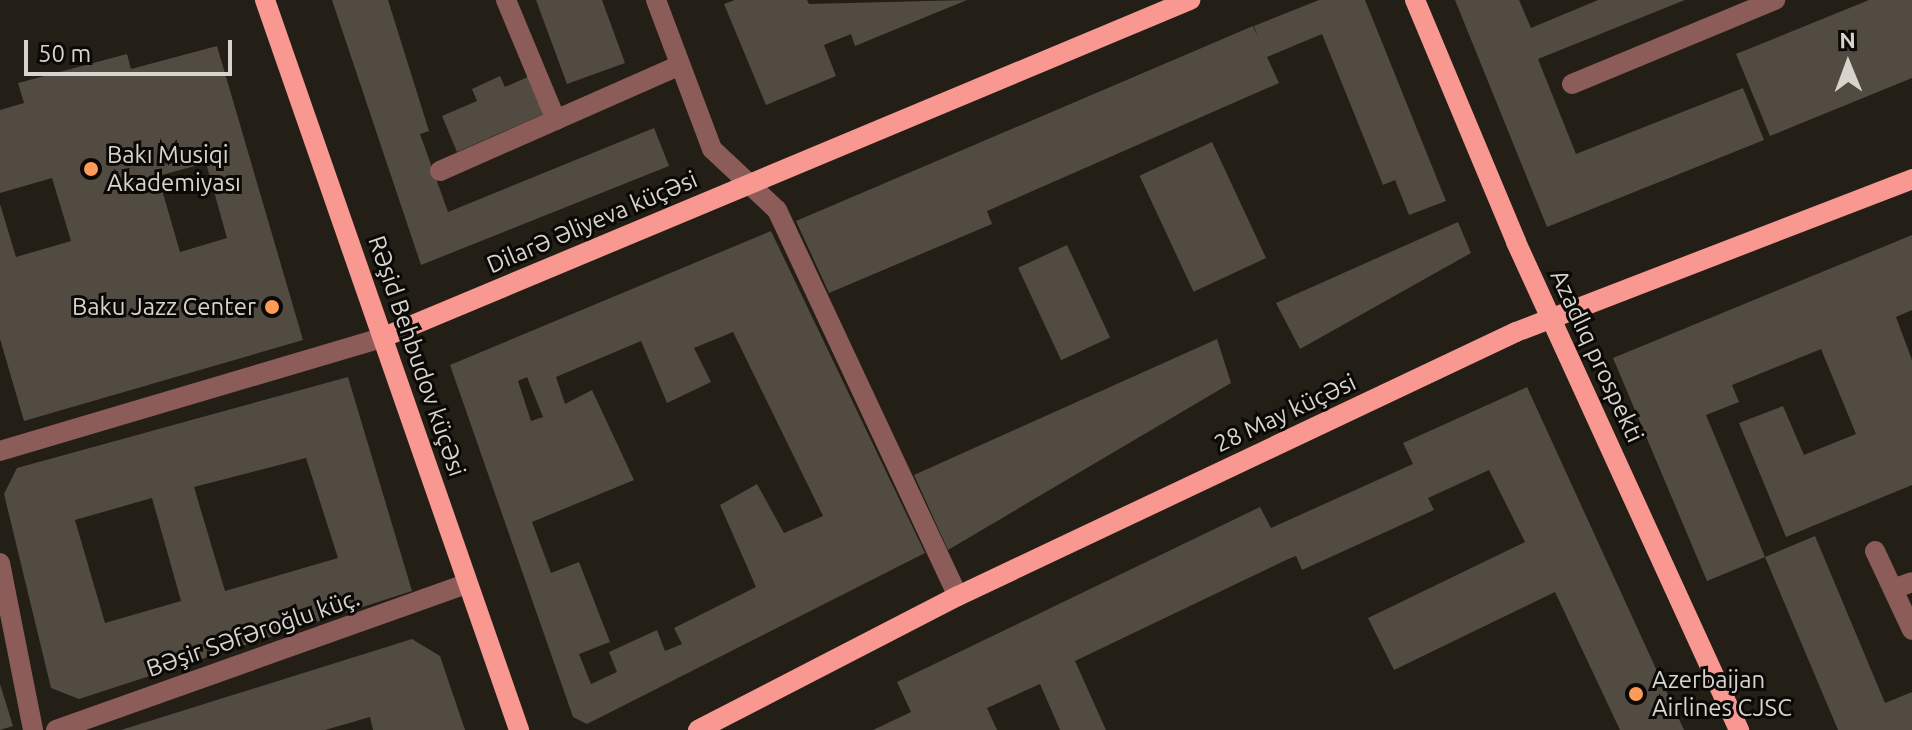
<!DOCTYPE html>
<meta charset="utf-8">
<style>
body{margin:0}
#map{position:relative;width:1912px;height:730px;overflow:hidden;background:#231f16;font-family:Ubuntu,sans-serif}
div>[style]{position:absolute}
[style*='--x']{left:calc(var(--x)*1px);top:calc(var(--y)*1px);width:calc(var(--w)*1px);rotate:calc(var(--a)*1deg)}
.building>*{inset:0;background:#514b42;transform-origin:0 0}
.minor>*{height:20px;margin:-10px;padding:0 10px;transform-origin:10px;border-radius:10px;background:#8b5c58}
.major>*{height:20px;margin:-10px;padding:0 10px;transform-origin:10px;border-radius:10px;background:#f99791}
.dots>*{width:22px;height:22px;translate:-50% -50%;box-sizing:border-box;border:4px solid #0b0906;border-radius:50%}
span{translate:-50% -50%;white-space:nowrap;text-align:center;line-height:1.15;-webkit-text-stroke:6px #0b0906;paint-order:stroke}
.poi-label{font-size:24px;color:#d7d4ce}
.left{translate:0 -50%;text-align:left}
.right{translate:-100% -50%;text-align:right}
.street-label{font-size:24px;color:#d7d4ce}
.north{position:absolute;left:1808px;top:24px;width:80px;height:80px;-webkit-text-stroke:6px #0b0906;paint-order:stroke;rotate:359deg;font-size:22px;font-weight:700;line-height:32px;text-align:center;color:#d7d4ce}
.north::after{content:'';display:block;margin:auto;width:28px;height:36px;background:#d7d4ce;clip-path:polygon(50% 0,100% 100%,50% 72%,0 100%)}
.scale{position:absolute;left:24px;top:40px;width:208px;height:36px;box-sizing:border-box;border:4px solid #d7d4ce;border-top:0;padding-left:10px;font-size:24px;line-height:28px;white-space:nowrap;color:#d7d4ce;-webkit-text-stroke:6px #0b0906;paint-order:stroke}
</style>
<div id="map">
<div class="building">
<div style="clip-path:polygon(332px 0,388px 0,429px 131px,420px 134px,448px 212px,654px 128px,669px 166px,421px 265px)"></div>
<div style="clip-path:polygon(536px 0,602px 0,625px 63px,567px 84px)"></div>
<div style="clip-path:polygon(735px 0,807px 0,809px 4px,967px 0,855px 46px,851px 34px,824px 45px,836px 76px,766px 105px,724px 4px)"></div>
<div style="clip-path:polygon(1319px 0,1365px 0,1446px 201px,1409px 215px,1395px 180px,1383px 185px,1322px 34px,1267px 57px,1279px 83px,987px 211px,992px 224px,829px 293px,796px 221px,1253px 26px,1258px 37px,1254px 26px)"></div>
<div style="clip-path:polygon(1455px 0,1519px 0,1531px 28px,1598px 0,1685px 0,1538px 59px,1576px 154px,1743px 88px,1764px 140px,1547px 227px)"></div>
<div style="clip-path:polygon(1869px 0,1912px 0,1912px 78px,1770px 136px,1736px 54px)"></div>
<div style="clip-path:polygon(evenodd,217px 46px,303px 340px,24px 421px,0 339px,0 204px,16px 257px,71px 241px,52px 178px,0 193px,0 110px,24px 103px,18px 83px,127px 54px,131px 69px,217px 46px,206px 163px,227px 238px,180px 252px,158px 176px,206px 163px)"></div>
<div style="clip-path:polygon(500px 76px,505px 87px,530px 76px,546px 113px,457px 152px,442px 116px,477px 101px,472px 89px)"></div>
<div style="left:1212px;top:142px;width:128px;height:80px;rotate:65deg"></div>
<div style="clip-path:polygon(1458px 222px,1471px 253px,1300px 349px,1276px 303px)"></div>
<div style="clip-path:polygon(evenodd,771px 231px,925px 553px,587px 724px,573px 717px,450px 365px,771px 231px,733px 332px,823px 516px,784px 533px,757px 484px,720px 505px,756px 587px,674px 628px,682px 644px,665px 651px,657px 630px,609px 652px,617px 672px,591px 684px,579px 654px,610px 642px,579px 562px,551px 573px,532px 522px,634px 480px,592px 390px,565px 404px,556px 377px,641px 341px,667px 403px,711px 382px,694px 348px,733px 332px,771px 231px,527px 377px,543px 417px,531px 421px,518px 381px,527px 377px)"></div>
<div style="clip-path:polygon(1912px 235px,1912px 310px,1896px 317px,1912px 360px,1912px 485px,1786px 537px,1739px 423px,1783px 406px,1804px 455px,1856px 434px,1821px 349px,1732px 385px,1739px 402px,1706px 415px,1765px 557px,1707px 581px,1613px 358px)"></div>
<div style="left:1067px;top:245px;width:102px;height:54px;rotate:65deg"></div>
<div style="clip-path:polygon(1217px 339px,1231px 383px,948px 550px,914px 475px)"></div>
<div style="clip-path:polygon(evenodd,348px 377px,412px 591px,79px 699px,51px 688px,4px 494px,17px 468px,348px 377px,306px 458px,338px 558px,225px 591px,194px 487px,306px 458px,348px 377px,152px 498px,181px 601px,105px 623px,75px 520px,152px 498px)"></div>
<div style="clip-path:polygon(1527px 387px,1684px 730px,1620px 730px,1555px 592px,1394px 670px,1368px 618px,1525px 542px,1489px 470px,1428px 498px,1434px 510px,1302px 570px,1296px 556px,1286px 560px,1075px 661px,1106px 730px,1060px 730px,1040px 684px,987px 708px,997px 730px,873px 730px,911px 712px,897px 682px,1260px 507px,1271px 528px,1413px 464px,1403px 443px)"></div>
<div style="clip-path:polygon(1815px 536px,1885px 703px,1912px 692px,1912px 730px,1838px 730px,1765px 557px)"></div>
<div style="clip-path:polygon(412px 639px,440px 656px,465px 730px,373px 730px,370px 717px,325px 730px,121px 730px)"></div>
<div style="clip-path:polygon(0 684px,13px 726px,0 730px)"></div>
</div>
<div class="minor">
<div style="--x:506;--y:0;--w:130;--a:67.4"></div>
<div style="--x:656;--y:0;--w:159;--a:69.4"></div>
<div style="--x:712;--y:149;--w:89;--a:43.2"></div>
<div style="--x:777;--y:210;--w:426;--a:64.9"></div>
<div style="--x:1572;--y:84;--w:220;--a:-22.5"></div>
<div style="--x:440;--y:171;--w:262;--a:-23.8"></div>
<div style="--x:0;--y:451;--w:401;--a:-16.5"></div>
<div style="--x:1875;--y:551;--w:87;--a:64.9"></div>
<div style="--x:0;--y:563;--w:170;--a:78.8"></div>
<div style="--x:1893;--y:589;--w:20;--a:-20"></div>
<div style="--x:56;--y:730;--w:436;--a:-19.6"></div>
</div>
<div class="major">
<div style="--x:265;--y:0;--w:773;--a:70.81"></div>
<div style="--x:1415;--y:0;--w:262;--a:67.3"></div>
<div style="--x:1516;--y:242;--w:537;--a:65.44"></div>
<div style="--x:384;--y:337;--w:874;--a:-22.69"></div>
<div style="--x:698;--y:730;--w:292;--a:-27.3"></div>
<div style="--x:958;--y:596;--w:617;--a:-25.32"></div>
<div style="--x:1516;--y:332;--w:425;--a:-21.1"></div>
</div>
<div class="dots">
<div style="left:91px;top:169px;background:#fe9b58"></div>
<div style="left:272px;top:307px;background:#fe9b58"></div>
<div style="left:1636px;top:694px;background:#fe9b58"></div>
</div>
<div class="poi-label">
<span class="left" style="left:107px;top:169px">Bakı Musiqi<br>Akademiyası</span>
<span class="right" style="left:256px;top:307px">Baku Jazz Center</span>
<span class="left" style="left:1652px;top:694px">Azerbaijan<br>Airlines CJSC</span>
</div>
<div class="street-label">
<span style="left:592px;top:222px;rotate:-23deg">Dilarə Əliyeva küçəsi</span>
<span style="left:417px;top:356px;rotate:71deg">Rəşid Behbudov küçəsi</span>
<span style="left:1597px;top:356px;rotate:65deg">Azadlıq prospekti</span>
<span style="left:1285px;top:413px;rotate:-25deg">28 May küçəsi</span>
<span style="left:253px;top:633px;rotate:-19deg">Bəşir Səfəroğlu küç.</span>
</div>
<div class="north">N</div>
<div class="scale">50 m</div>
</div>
